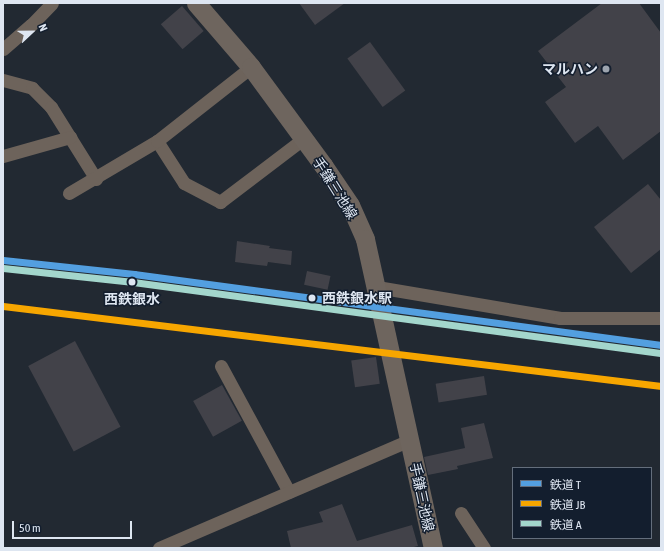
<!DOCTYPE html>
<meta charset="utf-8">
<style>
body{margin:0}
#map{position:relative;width:664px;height:551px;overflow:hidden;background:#222932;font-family:"Asap Condensed","Noto Sans JP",sans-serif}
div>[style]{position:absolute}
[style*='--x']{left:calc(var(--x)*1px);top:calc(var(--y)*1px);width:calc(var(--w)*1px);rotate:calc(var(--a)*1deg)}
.building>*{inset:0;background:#424249;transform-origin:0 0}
.street>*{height:13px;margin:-6.5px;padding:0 6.5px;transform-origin:6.5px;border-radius:6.5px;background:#6d635b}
.secondary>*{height:19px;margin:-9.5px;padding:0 9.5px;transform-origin:9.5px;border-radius:9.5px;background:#6e655e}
.rail-1>*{height:7px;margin:-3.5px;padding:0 3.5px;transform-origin:3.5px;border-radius:3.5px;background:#539fe0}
.rail-2>*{height:7px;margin:-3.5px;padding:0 3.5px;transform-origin:3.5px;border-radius:3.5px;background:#f7a600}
.rail-3>*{height:7px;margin:-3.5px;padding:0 3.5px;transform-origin:3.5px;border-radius:3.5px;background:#a3d6cc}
.dots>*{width:11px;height:11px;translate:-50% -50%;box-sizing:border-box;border:2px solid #131e2e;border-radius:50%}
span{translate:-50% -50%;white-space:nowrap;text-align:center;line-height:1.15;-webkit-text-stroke:3px #131e2e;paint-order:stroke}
.poi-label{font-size:14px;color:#dee6f1;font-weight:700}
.right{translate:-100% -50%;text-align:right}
.street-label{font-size:14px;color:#dee6f1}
.stop-label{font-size:14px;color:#dee6f1;font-weight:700}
.left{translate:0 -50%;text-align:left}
.frame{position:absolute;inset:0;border:4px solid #dee6f1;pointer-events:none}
.legend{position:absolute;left:512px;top:467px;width:140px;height:72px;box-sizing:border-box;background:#131e2e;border:1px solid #646e7c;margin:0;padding:5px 7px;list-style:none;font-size:12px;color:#dee6f1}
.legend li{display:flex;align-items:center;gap:8px;height:20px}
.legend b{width:20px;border:1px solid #646e7c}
.north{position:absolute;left:12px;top:12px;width:40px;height:40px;-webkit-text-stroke:3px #131e2e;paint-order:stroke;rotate:68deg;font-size:11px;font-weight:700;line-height:16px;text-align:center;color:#dee6f1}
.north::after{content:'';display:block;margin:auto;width:14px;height:18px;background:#dee6f1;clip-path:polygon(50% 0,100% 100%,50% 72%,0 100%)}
.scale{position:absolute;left:12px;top:521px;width:120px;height:18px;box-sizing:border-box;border:2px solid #dee6f1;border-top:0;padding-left:5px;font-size:12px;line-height:14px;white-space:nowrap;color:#dee6f1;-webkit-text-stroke:3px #131e2e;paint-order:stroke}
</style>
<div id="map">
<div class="building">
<div style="clip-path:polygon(299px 3px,345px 3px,315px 25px)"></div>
<div style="clip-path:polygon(602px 3px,639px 3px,661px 33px,661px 131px,623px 160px,598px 126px,575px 143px,545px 102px,566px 87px,538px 51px)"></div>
<div style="left:182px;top:6px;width:33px;height:28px;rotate:49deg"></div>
<div style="left:370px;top:42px;width:60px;height:28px;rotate:54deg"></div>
<div style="clip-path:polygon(648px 184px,661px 200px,661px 249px,631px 273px,594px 227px)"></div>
<div style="clip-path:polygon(237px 241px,270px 246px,269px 248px,292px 251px,291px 265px,268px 262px,267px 266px,235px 262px)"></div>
<div style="left:307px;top:271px;width:24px;height:14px;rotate:12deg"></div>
<div style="left:75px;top:341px;width:97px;height:53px;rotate:62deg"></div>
<div style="left:376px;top:357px;width:27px;height:25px;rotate:82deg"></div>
<div style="left:484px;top:376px;width:19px;height:49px;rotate:81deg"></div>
<div style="left:222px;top:385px;width:41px;height:33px;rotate:61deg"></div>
<div style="clip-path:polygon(484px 423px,493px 458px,457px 466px,458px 469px,428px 475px,424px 457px,465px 448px,461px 428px)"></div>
<div style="clip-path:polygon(342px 504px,357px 541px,412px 525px,418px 546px,410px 548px,291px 548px,287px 531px,323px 522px,319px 512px)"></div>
</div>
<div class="street">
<div style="--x:3;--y:49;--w:37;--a:-41"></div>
<div style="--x:31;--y:25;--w:30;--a:-46"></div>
<div style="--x:3;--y:80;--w:30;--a:15"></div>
<div style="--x:32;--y:88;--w:27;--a:45"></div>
<div style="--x:51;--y:107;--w:85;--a:58"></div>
<div style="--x:157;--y:141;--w:50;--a:57.3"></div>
<div style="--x:184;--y:183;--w:41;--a:27.8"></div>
<div style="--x:220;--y:202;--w:104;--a:-37.2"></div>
<div style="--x:3;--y:156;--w:70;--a:-15.8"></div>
<div style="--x:69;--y:193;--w:102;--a:-30.6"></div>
<div style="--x:157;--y:141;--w:120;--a:-38.2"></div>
<div style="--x:377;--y:287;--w:186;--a:9.6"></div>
<div style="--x:560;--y:318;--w:101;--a:0"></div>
<div style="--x:221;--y:366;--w:143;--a:61.6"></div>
<div style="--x:461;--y:513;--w:42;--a:56.7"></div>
<div style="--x:159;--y:548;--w:273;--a:-23.3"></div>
</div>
<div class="secondary">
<div style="--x:196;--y:3;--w:84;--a:49.3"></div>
<div style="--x:251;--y:67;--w:122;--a:53.7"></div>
<div style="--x:323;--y:165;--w:48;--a:56"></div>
<div style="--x:350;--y:205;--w:37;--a:66"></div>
<div style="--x:365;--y:239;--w:316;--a:77.6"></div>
</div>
<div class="rail-1">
<div style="--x:3;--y:260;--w:132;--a:6.1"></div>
<div style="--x:134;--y:274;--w:532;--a:7.67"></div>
</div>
<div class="rail-2">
<div style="--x:3;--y:306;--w:663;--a:6.93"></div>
</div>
<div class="rail-3">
<div style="--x:3;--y:268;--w:131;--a:6.1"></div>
<div style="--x:133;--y:282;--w:532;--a:7.67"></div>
</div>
<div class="dots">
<div style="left:606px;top:69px;background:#9ca4ae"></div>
<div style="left:132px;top:282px;background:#dee6f1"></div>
<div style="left:312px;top:298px;background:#dee6f1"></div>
</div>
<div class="poi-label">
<span class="right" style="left:598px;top:69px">マルハン</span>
</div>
<div class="street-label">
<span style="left:335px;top:188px;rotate:58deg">手鎌三池線</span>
<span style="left:422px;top:497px;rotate:78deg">手鎌三池線</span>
</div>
<div class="stop-label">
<span class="left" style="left:322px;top:298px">西鉄銀水駅</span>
<span style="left:132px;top:299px">西鉄銀水</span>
</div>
<div class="frame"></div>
<ul class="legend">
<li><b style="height:5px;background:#539fe0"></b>鉄道 T</li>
<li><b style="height:5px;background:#f7a600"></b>鉄道 JB</li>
<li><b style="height:5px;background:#a3d6cc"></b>鉄道 A</li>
</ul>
<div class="north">N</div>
<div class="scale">50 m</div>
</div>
